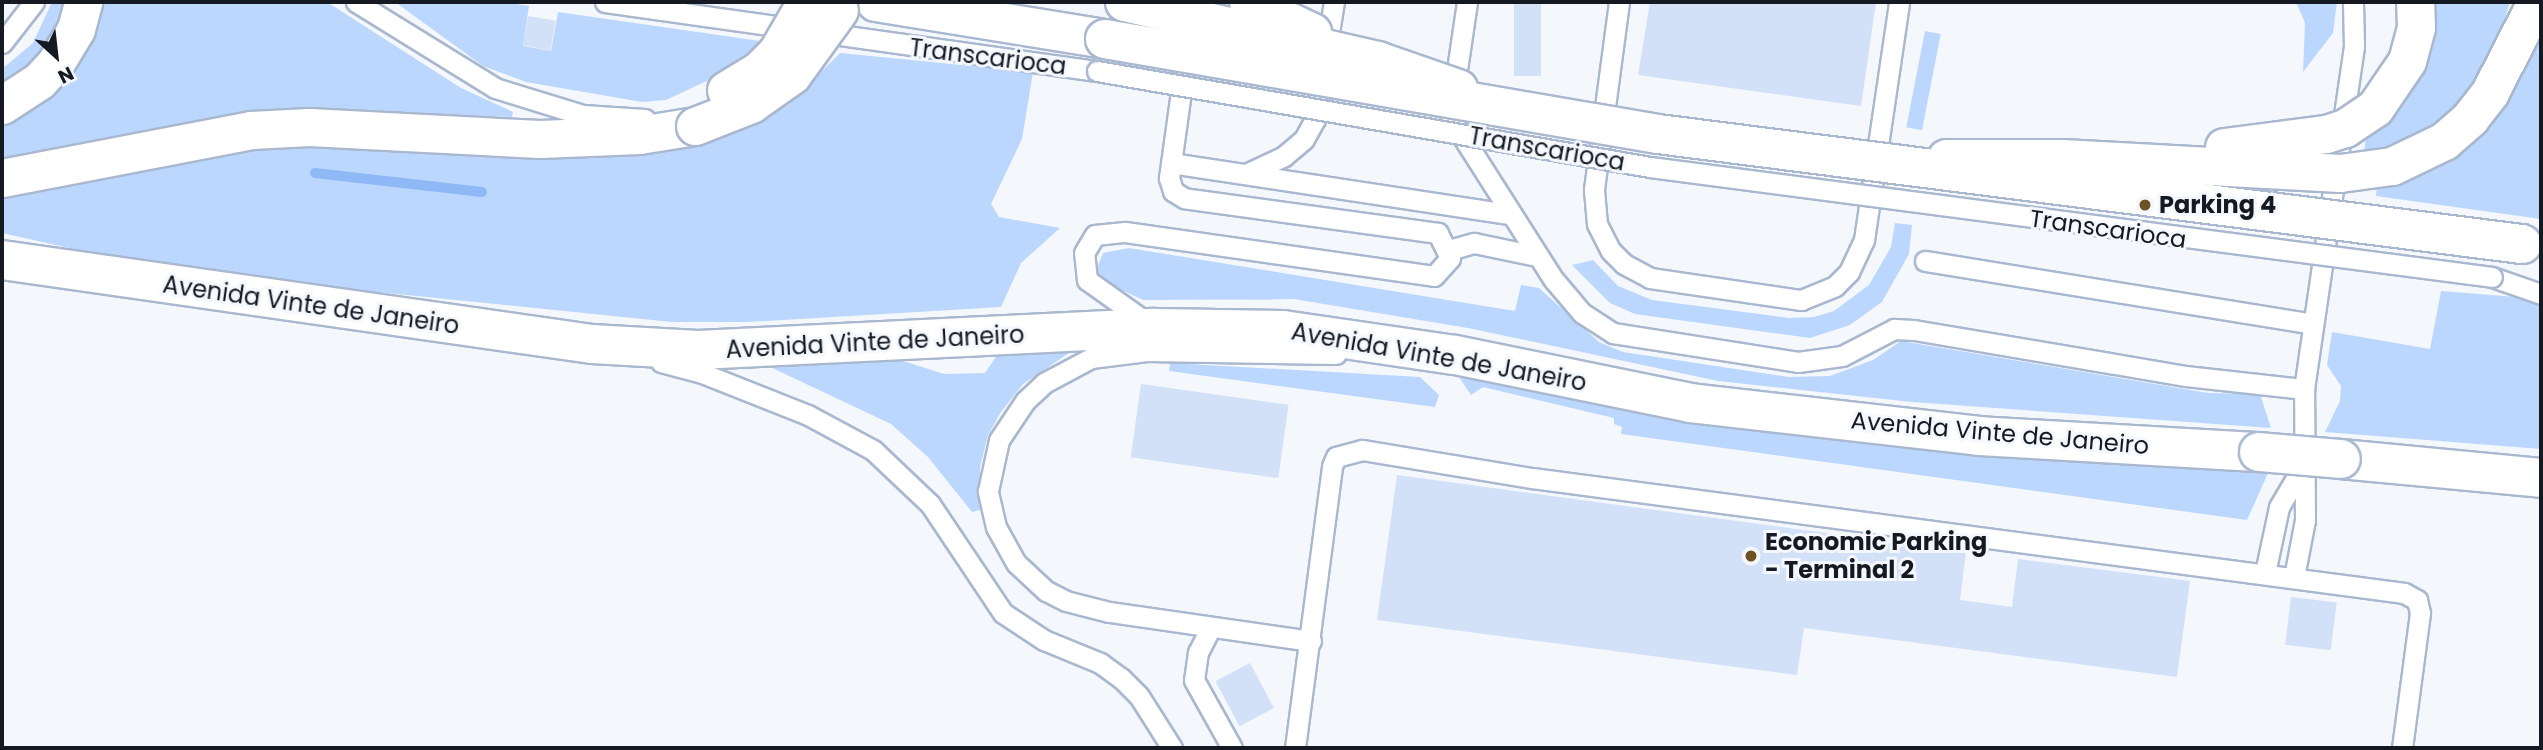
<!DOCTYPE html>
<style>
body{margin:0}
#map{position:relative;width:2543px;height:750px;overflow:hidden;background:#f4f7fc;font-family:Poppins,sans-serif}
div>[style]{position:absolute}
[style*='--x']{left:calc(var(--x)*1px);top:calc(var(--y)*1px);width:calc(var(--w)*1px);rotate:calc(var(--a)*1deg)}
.green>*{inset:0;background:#bcd7fe;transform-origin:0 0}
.stream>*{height:10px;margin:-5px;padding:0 5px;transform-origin:5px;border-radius:5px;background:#8fb8f6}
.building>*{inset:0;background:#d2e1f8;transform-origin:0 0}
.roads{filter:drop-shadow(2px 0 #a9b8cf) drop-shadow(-2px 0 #a9b8cf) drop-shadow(0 2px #a9b8cf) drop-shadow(0 -2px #a9b8cf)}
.lane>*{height:19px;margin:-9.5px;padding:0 9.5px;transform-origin:9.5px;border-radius:9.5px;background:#fff}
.street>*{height:37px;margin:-18.5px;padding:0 18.5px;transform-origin:18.5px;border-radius:18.5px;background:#fff}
.secondary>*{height:38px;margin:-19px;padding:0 19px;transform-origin:19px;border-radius:19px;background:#fff}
.bridges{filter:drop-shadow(2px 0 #a9b8cf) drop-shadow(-2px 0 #a9b8cf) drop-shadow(0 2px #a9b8cf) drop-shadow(0 -2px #a9b8cf)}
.lane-bridge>*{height:19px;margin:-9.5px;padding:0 9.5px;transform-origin:9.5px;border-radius:9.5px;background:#fff}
.street-bridge>*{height:37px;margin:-18.5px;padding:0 18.5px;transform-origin:18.5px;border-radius:18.5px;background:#fff}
.secondary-bridge>*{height:38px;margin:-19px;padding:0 19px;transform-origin:19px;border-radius:19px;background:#fff}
.dots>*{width:19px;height:19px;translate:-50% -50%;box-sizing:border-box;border:4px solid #f4f7fc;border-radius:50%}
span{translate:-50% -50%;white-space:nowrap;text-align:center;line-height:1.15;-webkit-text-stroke:6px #f4f7fc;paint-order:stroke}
.street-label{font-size:24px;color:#151a22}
.poi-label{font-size:24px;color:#151a22;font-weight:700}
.left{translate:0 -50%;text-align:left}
.frame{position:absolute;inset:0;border:4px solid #151a22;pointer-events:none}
.north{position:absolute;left:21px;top:21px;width:70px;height:70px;-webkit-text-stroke:5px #f4f7fc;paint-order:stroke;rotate:153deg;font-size:19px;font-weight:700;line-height:28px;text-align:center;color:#151a22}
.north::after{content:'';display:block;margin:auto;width:24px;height:32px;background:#151a22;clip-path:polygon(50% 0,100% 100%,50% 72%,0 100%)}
</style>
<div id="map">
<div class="green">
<div style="clip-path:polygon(52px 2px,68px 2px,67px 12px,33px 65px,2px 85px,2px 69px,33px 43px)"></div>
<div style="clip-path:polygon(98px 2px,327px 2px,461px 88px,513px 112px,512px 117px,282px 108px,2px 162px,2px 114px)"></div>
<div style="clip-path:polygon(395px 2px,503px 2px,529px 6px,523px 46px,551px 51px,558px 12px,760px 41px,739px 62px,711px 79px,666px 100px,642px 102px,526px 82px,483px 66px)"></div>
<div style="clip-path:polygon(2296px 2px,2337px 2px,2333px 33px,2303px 72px,2305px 23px)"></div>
<div style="clip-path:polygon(2435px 2px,2510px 2px,2495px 51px,2472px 91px,2437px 127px,2406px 143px,2364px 152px,2366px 138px,2404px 103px,2421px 77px,2431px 48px)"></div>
<div style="clip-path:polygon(2541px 30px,2541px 219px,2376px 196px,2377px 184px)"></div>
<div style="left:1925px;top:31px;width:16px;height:98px;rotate:11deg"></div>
<div style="clip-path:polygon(840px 53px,1033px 72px,1022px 139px,991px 204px,999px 217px,1060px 228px,1021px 263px,1001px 307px,748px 322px,672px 322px,338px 288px,109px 257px,2px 233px,2px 195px,275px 141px,660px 148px,720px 137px,788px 105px)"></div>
<div style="clip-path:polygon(1895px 223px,1912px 225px,1909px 254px,1882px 302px,1850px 325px,1810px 338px,1635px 314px,1610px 303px,1572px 265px,1593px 260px,1618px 286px,1652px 300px,1789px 318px,1814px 317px,1834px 311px,1869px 285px,1891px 247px)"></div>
<div style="clip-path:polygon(1129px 248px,1515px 311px,1521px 285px,1539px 288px,1599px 342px,1623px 352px,1789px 377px,1830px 376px,1873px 360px,1901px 341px,2208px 393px,2260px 394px,2271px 428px,1912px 402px,1718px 381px,1468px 328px,1294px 299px,1143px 300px,1109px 284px,1096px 271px,1103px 253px)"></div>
<div style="clip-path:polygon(2441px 291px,2541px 299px,2541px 449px,2325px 432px,2340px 401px,2341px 386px,2327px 365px,2332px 332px,2430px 349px)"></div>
<div style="clip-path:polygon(1000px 351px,1072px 351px,1023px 384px,1001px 412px,988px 435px,980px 467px,980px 510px,972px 512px,928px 457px,891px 424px,768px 366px,900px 360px,944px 374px,985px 373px)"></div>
<div style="clip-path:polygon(1170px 363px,1420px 377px,1439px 395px,1435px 407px,1169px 371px)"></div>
<div style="clip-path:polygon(1459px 377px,1508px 381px,2269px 471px,2247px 520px,1621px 434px,1622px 427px,1614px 424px,1614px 418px,1483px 387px,1471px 395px)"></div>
</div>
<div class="stream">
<div style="--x:315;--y:173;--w:168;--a:6.5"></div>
</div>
<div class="building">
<div style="left:1514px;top:2px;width:27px;height:74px"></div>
<div style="clip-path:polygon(1650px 2px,1876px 2px,1861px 106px,1638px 75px)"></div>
<div style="left:528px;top:16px;width:28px;height:30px;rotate:10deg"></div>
<div style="left:1141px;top:384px;width:149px;height:74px;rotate:8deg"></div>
<div style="clip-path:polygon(1397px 475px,1966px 552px,1960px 600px,2012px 607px,2018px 559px,2190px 581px,2177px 677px,1804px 628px,1797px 675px,1377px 620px)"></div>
<div style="left:2291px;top:597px;width:46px;height:48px;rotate:7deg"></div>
<div style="left:1250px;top:663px;width:51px;height:39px;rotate:62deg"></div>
</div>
<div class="roads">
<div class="lane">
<div style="--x:356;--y:2;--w:163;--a:31.7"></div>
<div style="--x:495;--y:88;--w:92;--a:17.1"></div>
<div style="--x:583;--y:115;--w:62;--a:3.7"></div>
<div style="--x:605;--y:2;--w:497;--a:8"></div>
<div style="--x:1467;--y:2;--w:116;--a:98.4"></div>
<div style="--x:1450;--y:117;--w:193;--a:57.5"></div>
<div style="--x:1554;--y:280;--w:43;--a:49.7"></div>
<div style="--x:1582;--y:313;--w:37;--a:33"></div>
<div style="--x:1613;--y:333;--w:187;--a:8.9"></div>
<div style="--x:1798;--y:362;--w:44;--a:-7.8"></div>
<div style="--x:1842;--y:356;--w:59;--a:-27.4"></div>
<div style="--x:1894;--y:329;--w:20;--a:3"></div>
<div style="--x:1914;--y:330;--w:276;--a:9.6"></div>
<div style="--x:2186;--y:376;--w:119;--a:6.3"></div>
<div style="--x:1619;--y:2;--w:190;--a:97.6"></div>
<div style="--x:1594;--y:190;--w:34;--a:85"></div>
<div style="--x:1597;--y:224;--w:30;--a:63"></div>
<div style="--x:1611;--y:251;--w:18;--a:45"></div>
<div style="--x:1624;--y:264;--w:30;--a:28"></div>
<div style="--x:1650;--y:278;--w:153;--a:8.3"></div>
<div style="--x:1801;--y:300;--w:37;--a:-22"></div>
<div style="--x:1835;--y:286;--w:20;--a:-45"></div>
<div style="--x:1849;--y:272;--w:35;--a:-65"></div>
<div style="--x:1864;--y:240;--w:241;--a:-81.6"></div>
<div style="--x:2;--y:43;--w:52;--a:-52"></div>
<div style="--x:1171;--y:163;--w:342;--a:8.6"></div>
<div style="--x:1248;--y:173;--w:40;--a:-25"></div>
<div style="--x:1284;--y:156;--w:26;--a:-40"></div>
<div style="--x:1304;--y:139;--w:23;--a:-61"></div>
<div style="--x:1315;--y:119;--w:119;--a:-80.8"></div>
<div style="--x:1449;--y:250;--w:26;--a:-16"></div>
<div style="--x:1474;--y:243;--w:64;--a:11.7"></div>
<div style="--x:1925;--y:261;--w:393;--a:9.2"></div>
<div style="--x:2492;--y:277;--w:52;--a:19.1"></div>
<div style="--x:1149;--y:324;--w:76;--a:-144.6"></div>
<div style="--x:1087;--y:280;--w:27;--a:-96"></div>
<div style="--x:1084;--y:253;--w:21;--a:-59"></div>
<div style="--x:1095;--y:235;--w:30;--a:-6"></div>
<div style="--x:1125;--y:232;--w:312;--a:8.1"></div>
<div style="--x:1434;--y:276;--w:24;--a:-48"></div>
<div style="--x:1450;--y:258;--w:28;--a:-116"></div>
<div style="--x:1438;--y:233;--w:256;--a:-172.2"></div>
<div style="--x:1184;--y:198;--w:13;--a:-148"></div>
<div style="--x:1173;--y:191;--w:14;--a:-107"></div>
<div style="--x:1169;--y:178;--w:131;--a:-82.1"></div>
<div style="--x:661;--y:362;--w:42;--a:15"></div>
<div style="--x:702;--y:373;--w:114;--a:21.6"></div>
<div style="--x:808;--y:415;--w:74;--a:28.3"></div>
<div style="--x:873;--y:450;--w:79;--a:43.5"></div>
<div style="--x:930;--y:504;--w:131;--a:56.2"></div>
<div style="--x:1003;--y:613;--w:49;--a:33.4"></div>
<div style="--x:1044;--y:640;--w:61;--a:22.3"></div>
<div style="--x:1100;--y:663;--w:26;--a:36"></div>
<div style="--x:1121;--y:678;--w:25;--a:45"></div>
<div style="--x:1139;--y:696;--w:62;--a:57.6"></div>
<div style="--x:2265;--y:573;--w:67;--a:-78"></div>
<div style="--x:2279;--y:507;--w:45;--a:-59.5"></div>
<div style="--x:2294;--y:577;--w:58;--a:-79.1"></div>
<div style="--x:2305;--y:520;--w:131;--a:-90.4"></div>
<div style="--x:2304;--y:389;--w:347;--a:-81.7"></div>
<div style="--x:2354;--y:46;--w:44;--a:-91.3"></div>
<div style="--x:1211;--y:627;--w:28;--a:117"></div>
<div style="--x:1198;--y:652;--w:28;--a:98"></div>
<div style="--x:1194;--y:680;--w:78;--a:60.8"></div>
<div style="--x:1311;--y:641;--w:204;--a:-171.8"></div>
<div style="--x:1109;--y:612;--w:44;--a:-165.7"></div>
<div style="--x:1066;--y:601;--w:22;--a:-153"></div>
<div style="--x:1046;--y:591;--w:41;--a:-137"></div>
<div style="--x:1016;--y:563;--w:41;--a:-119.1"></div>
<div style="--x:996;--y:527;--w:37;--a:-103"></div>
<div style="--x:988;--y:491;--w:52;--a:-77.8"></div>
<div style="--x:999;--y:440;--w:47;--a:-56.3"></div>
<div style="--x:1025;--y:401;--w:26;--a:-43"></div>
<div style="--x:1044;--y:383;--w:53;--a:-28"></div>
<div style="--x:1091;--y:358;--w:56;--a:-7.1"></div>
<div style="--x:1147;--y:351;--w:189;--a:0.9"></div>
<div style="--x:1295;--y:748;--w:284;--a:-82.5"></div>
<div style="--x:1332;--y:466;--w:10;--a:-66"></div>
<div style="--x:1336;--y:457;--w:27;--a:-15"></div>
<div style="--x:1362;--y:450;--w:172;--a:9.4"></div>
<div style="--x:1532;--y:478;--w:880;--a:7.51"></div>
<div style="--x:2404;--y:593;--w:15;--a:28"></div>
<div style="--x:2417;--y:600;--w:13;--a:77"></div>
<div style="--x:2420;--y:613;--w:136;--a:97.6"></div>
</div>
<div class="street">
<div style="--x:2;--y:105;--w:44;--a:-33"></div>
<div style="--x:39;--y:81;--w:23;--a:-47"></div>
<div style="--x:55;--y:64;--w:41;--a:-59"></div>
<div style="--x:76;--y:29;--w:28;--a:-75"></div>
<div style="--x:2;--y:178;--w:254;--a:-10.9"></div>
<div style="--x:251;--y:130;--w:58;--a:-3"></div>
<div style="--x:309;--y:127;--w:231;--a:3"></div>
<div style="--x:540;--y:139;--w:99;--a:-2.3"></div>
<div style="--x:639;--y:135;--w:57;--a:-9.1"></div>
</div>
<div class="secondary">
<div style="--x:876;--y:2;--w:232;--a:9.2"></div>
<div style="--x:2;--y:260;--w:596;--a:8.1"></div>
<div style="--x:592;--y:344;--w:106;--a:3.2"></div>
<div style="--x:698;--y:350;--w:457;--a:-2.8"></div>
<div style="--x:1154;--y:328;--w:129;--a:0.9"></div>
<div style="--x:1283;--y:330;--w:174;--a:8.3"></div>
<div style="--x:1455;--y:355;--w:240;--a:11.5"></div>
<div style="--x:1690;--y:403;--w:290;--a:6.5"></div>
<div style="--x:1978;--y:436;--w:281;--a:3.3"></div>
<div style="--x:2341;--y:459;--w:201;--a:5.4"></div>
</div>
</div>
<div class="bridges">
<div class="lane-bridge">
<div style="--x:1097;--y:71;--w:561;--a:9.85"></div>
<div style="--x:1650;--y:167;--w:849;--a:7.44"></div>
</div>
<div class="street-bridge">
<div style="--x:1124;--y:2;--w:260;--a:12.9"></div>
<div style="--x:1377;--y:60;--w:86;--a:19.1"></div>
<div style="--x:1248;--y:2;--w:71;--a:25.1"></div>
<div style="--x:726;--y:90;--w:37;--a:-31"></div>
<div style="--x:758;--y:71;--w:27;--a:-45"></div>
<div style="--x:777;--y:52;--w:58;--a:-59.9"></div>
<div style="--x:695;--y:126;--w:60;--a:-21.4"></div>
<div style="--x:751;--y:104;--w:50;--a:-35.3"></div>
<div style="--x:792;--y:75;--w:80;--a:-54.1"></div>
<div style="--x:2224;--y:147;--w:103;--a:-7.3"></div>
<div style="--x:2326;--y:134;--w:20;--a:-18"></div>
<div style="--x:2345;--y:128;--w:36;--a:-34"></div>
<div style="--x:2375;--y:108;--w:57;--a:-55.8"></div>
<div style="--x:2407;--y:61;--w:35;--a:-75"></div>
<div style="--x:2416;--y:27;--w:25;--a:-92"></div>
<div style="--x:1946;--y:158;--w:116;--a:0"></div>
<div style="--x:2062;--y:158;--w:278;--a:3.1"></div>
<div style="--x:2340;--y:173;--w:52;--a:-7.7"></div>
<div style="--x:2392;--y:166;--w:58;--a:-25.7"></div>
<div style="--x:2444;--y:141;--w:35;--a:-41"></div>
<div style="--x:2470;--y:118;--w:33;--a:-52"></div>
<div style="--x:2490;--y:92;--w:101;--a:-62.9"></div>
</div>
<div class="secondary-bridge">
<div style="--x:1105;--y:39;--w:561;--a:9.75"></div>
<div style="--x:1658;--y:134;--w:871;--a:7.26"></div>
<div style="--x:2259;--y:452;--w:82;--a:4.9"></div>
</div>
</div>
<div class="dots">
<div style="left:2145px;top:205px;background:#6d5224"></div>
<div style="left:1751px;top:556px;background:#6d5224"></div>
</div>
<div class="street-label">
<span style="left:988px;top:57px;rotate:7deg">Transcarioca</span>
<span style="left:1547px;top:149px;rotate:10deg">Transcarioca</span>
<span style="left:2108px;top:229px;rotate:8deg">Transcarioca</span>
<span style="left:311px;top:305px;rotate:8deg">Avenida Vinte de Janeiro</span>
<span style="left:875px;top:342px;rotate:-3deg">Avenida Vinte de Janeiro</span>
<span style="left:1439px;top:357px;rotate:10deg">Avenida Vinte de Janeiro</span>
<span style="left:2000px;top:433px;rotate:5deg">Avenida Vinte de Janeiro</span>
</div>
<div class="poi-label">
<span class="left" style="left:2159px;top:205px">Parking 4</span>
<span class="left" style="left:1765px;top:556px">Economic Parking<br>- Terminal 2</span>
</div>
<div class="frame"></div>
<div class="north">N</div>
</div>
